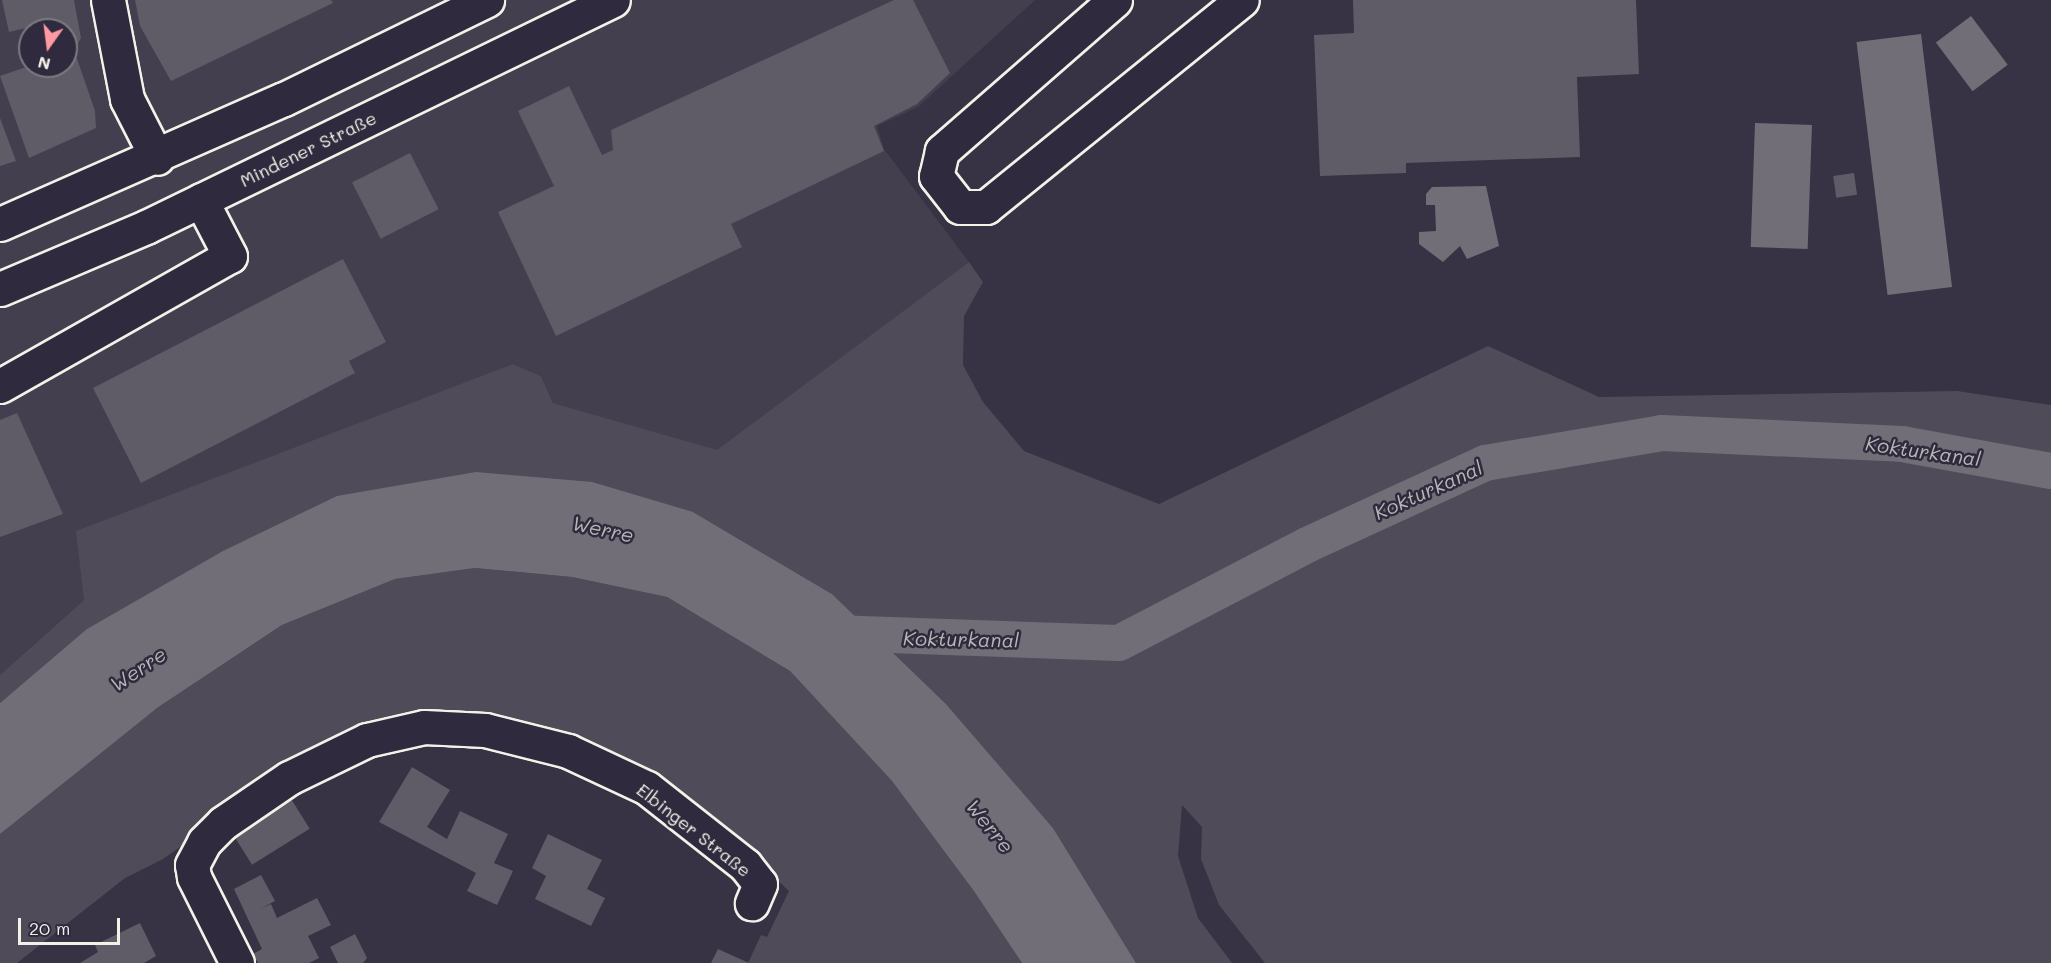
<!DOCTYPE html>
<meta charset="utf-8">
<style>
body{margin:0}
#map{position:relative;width:2051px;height:963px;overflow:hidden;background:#373244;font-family:Mali,sans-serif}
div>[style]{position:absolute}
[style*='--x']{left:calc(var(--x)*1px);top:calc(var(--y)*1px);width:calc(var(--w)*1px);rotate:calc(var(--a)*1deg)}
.built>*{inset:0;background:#433f4e}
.green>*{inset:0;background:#504b59}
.water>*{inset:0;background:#726e77;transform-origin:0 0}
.canal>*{height:36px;margin:-18px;padding:0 18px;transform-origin:18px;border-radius:18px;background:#726e77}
.building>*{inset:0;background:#5f5c67;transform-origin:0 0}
.roads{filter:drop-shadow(2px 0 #f4f1e8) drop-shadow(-2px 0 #f4f1e8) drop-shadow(0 2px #f4f1e8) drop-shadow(0 -2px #f4f1e8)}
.minor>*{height:33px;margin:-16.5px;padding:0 16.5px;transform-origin:16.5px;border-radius:16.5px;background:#2f2a3d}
.major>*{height:33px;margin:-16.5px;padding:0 16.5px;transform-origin:16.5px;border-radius:16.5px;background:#2f2a3d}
span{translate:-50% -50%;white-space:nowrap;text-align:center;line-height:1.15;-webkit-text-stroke:5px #2f2a3d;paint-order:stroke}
.street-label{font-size:18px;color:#f4f1e8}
.water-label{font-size:20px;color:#bab6b5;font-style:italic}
.north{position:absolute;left:18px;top:18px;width:60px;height:60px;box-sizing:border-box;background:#2f2a3d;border:2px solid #7e7a81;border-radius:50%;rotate:194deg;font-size:16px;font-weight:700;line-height:24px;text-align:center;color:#f4f1e8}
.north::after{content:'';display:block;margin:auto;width:21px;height:27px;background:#ff9aa2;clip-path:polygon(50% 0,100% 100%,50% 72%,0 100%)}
.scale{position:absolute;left:18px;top:918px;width:102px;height:27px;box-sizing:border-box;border:3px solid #f4f1e8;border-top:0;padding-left:8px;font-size:18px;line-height:21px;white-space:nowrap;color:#f4f1e8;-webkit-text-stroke:4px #2f2a3d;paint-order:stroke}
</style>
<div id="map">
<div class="built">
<div style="clip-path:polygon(evenodd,0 0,1035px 0,918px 107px,877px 126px,884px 149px,969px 262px,717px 451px,553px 403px,541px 376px,513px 364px,423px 401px,84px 600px,0 675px,0 0,30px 30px,66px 30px,66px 66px,30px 66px,30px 30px)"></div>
</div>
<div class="green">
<div style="clip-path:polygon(969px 262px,983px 282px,964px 316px,963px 365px,983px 402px,1024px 451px,1159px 504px,1488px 346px,1599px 397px,1957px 391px,2051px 405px,2051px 963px,1265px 963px,1219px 905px,1201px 859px,1202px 827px,1182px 805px,1178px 856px,1198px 918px,1232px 963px,1136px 963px,1053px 828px,946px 704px,832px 594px,693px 512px,221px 552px,88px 629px,0 703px,0 675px,84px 600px,76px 531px,513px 364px,541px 376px,553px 403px,717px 450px)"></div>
<div style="clip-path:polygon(475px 568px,572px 577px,667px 597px,790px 671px,892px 781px,975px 891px,1022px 963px,748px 963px,761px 935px,767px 937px,789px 891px,751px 855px,651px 781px,423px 716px,200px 833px,163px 859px,125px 878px,17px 963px,0 963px,0 834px,39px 799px,157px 708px,282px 625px,395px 579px)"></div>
</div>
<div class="water">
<div style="left:1971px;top:16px;width:61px;height:44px;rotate:53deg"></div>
<div style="left:1921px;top:34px;width:255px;height:65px;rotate:83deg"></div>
<div style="left:1755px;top:123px;width:57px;height:124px;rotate:2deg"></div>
<div style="clip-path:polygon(1486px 186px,1499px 246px,1467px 259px,1460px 246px,1443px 262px,1419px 244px,1419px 232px,1436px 231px,1435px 205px,1426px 205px,1426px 194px,1432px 187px)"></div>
<div style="clip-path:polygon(476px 472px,592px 482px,693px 512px,832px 594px,946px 704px,1053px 828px,1136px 963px,1022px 963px,974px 891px,892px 781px,790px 671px,667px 597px,572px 577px,475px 568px,395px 579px,282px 625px,157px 708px,0 834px,0 703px,87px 629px,221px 552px,337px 496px)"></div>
</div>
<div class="canal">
<div style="--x:833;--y:633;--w:286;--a:2"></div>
<div style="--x:1119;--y:643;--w:212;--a:-27.5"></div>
<div style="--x:1307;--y:545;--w:196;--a:-24.7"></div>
<div style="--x:1485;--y:463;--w:180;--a:-9.6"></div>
<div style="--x:1662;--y:433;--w:240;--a:2.6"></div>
<div style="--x:1902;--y:444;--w:151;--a:10.3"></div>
</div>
<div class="building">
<div style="clip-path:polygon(2px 0,74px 0,81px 38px,74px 50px,95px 111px,96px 128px,29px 158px,0 76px,29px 66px,66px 66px,66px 30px,35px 30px,34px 26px,9px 32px)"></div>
<div style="clip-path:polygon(135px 0,331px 0,333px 3px,171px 81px,140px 26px)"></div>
<div style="clip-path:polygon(894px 0,913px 0,950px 73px,917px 104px,874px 126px,884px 151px,731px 224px,742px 247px,556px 336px,498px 212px,554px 186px,518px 111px,569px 86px,602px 155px,613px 150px,611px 130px)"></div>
<div style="clip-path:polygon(1353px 0,1636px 0,1639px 74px,1577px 77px,1580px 157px,1406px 163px,1406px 173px,1320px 176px,1314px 35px,1354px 33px)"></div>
<div style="clip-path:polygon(0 118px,16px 161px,0 166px)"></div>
<div style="left:410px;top:153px;width:63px;height:65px;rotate:63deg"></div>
<div style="left:1854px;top:173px;width:22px;height:21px;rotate:82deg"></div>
<div style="clip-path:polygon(343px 259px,386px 342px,349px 361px,355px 373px,141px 483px,93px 388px)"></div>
<div style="clip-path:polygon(17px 413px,63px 514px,0 537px,0 420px)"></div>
<div style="clip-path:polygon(412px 767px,450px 790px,427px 827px,447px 839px,460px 811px,508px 834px,494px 863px,513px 871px,497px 905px,467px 891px,476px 873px,379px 822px)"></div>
<div style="left:288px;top:794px;width:41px;height:68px;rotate:58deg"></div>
<div style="clip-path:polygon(548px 834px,602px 860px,587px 889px,605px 898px,591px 926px,535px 899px,546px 876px,532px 868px)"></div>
<div style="clip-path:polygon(261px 875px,275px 901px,260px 909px,271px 904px,277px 918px,317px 898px,331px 925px,308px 936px,319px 958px,309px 963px,258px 963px,253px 954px,262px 949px,234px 889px)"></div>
<div style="clip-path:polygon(140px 923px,156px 956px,144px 963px,80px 963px,98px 952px,95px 945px)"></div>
<div style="clip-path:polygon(355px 934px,367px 958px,363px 963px,338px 963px,330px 947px)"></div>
<div style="clip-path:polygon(718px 949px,749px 963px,711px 963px)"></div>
</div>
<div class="roads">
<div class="minor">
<div style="--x:108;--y:0;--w:101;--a:79.1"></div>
<div style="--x:127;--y:99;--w:66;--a:63"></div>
<div style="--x:1115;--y:0;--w:230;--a:138.9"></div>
<div style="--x:942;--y:151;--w:26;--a:103"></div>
<div style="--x:936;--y:176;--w:39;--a:52"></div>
<div style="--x:960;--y:207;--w:26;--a:0"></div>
<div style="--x:986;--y:207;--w:329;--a:-39"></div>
<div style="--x:0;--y:386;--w:264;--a:-29.5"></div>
<div style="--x:230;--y:256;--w:63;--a:-117.4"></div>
<div style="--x:237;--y:963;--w:96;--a:-116.6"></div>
<div style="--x:194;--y:877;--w:12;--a:-99"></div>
<div style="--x:192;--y:865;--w:26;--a:-62"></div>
<div style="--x:204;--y:842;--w:27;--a:-45"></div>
<div style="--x:223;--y:823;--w:80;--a:-34.3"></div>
<div style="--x:289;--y:778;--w:87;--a:-26"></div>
<div style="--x:367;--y:740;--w:58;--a:-12.8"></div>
<div style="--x:424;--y:727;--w:61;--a:2.8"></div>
<div style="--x:485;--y:730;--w:86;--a:14.2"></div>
<div style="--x:568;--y:751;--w:87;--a:25.1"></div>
<div style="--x:647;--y:788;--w:125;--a:38.2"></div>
<div style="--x:745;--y:865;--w:24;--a:52"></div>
<div style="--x:760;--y:884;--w:21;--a:113"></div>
</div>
<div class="major">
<div style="--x:0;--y:224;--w:310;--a:-23.8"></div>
<div style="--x:284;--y:99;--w:226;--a:-26"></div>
<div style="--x:0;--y:289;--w:159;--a:-23"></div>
<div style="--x:146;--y:227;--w:519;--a:-25.92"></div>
</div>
</div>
<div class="street-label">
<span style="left:308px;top:149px;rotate:-26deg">Mindener Straße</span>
<span style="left:694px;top:830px;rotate:38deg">Elbinger Straße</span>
</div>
<div class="water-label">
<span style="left:1923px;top:451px;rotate:8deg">Kokturkanal</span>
<span style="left:1428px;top:490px;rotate:-24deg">Kokturkanal</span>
<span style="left:603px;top:529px;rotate:12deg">Werre</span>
<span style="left:961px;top:639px;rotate:1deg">Kokturkanal</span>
<span style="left:138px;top:669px;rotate:-34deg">Werre</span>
<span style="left:990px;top:826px;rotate:51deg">Werre</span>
</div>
<div class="north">N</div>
<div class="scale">20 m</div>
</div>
